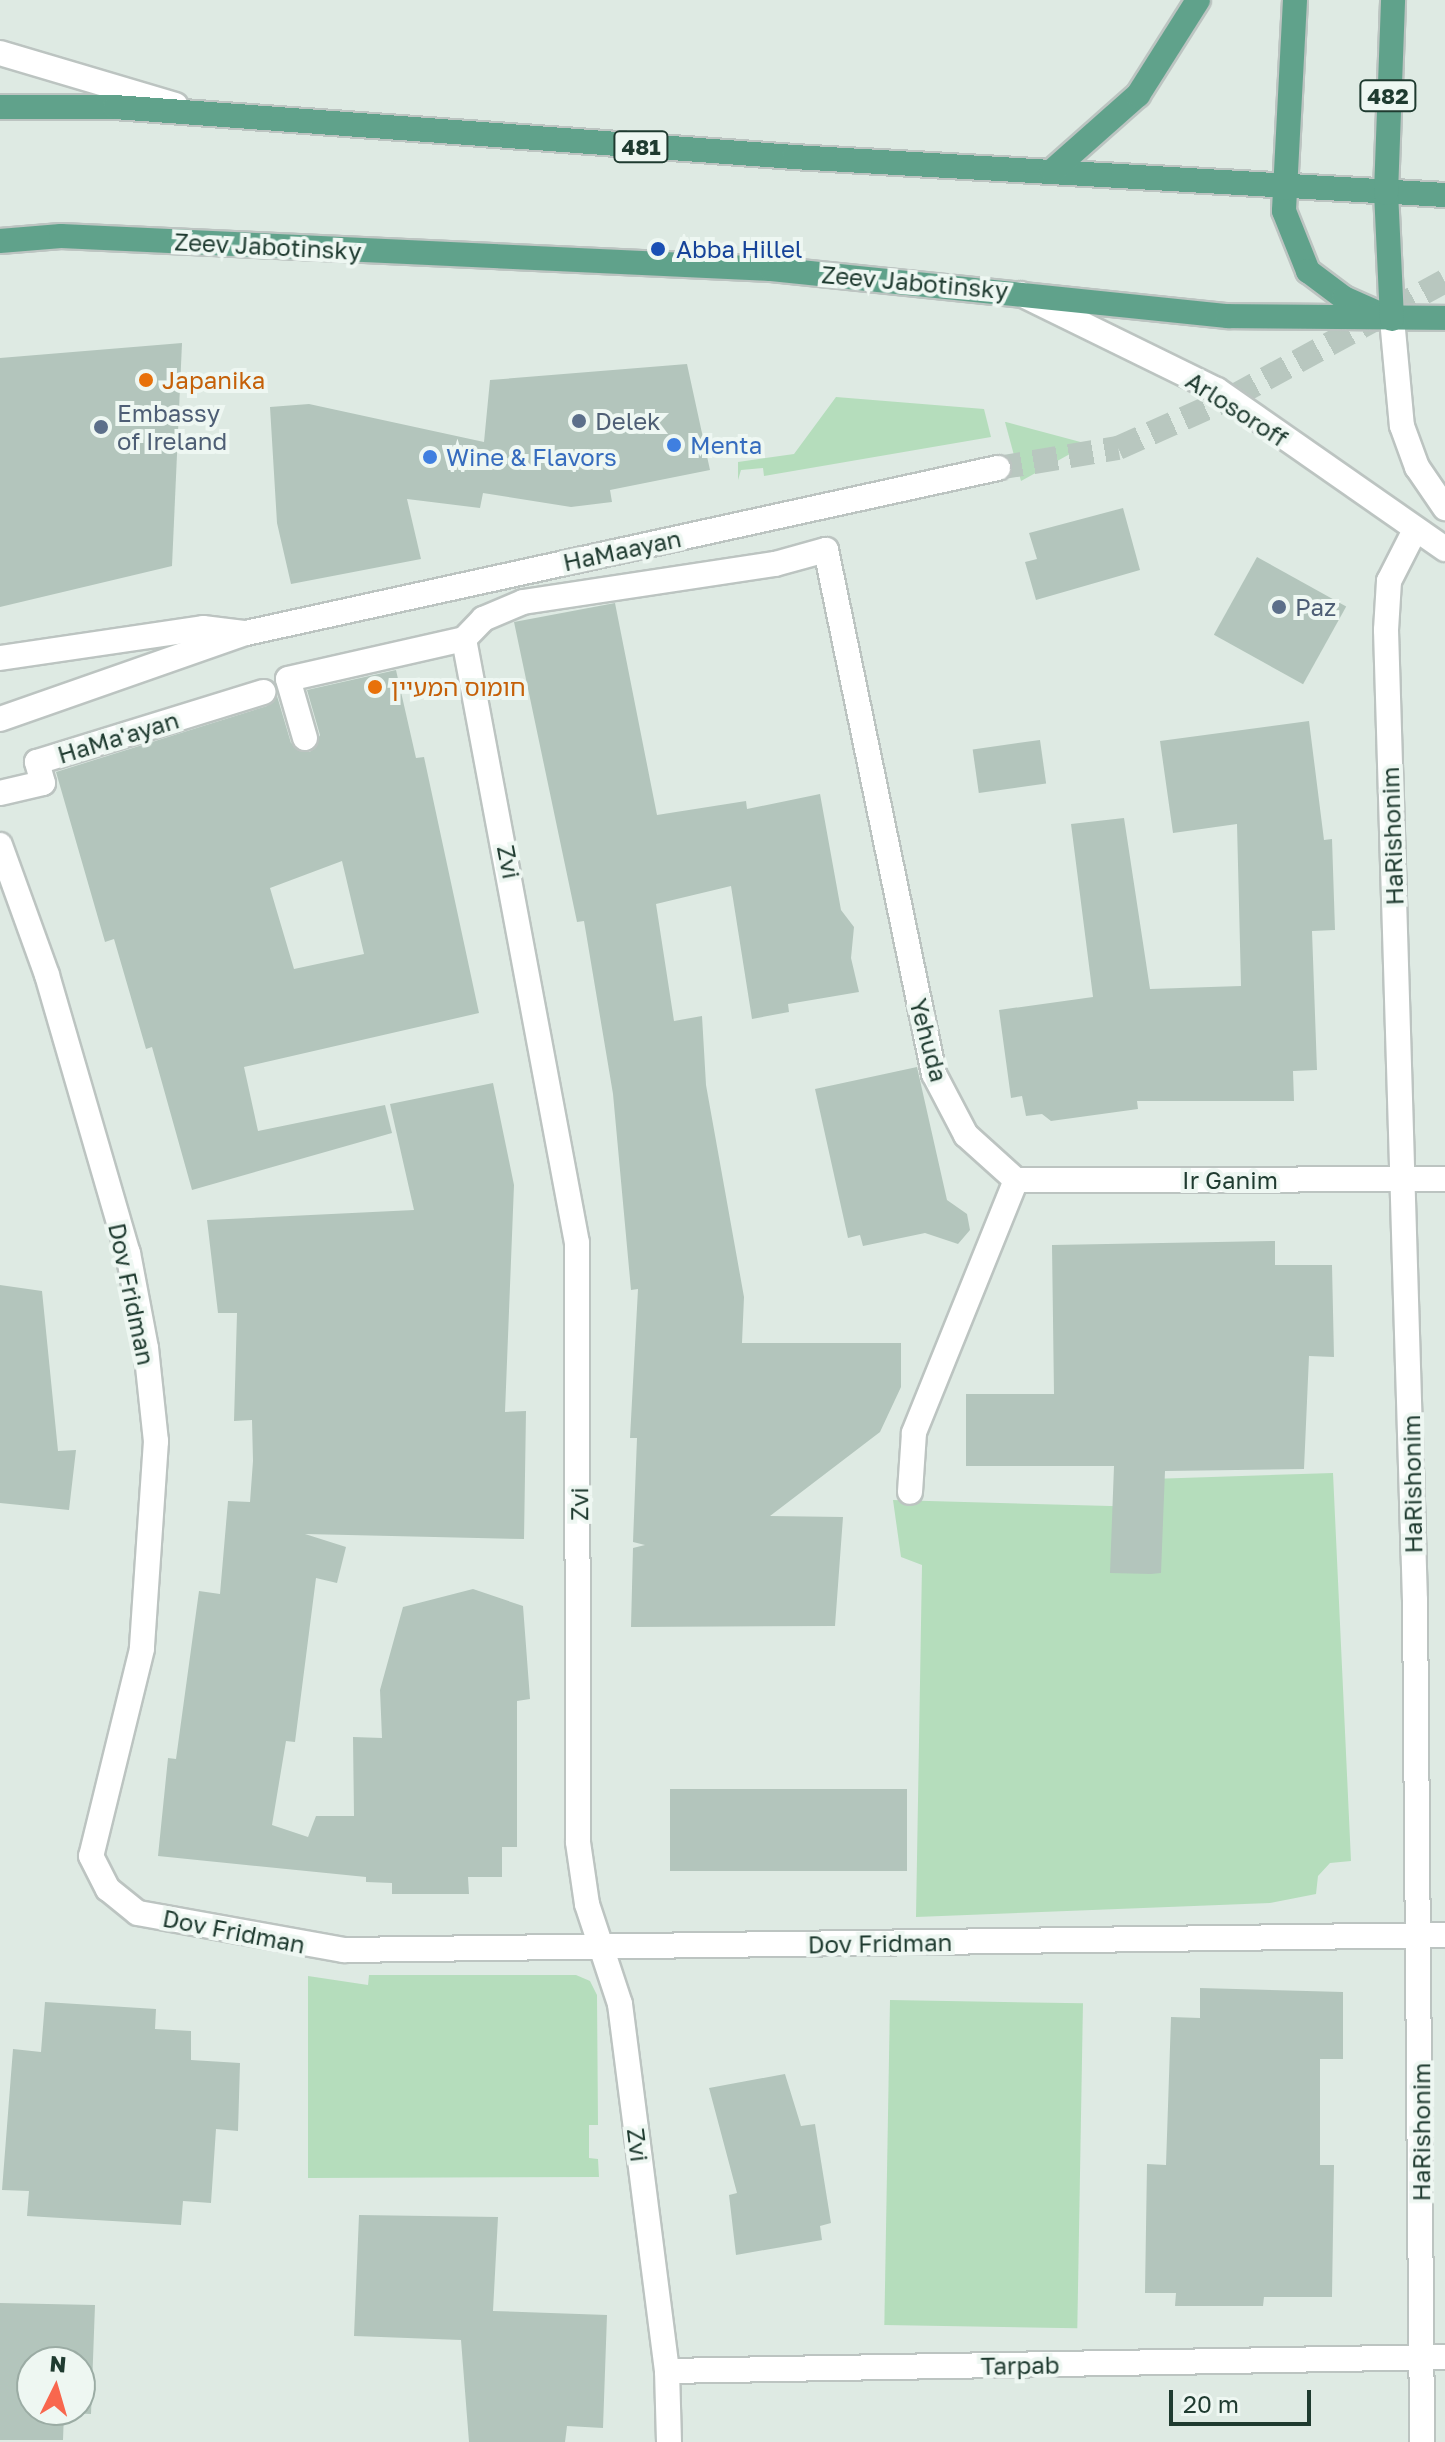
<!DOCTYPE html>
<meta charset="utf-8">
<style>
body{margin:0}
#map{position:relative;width:1445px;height:2442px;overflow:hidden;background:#deeae3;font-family:"Golos Text","Noto Sans Hebrew",sans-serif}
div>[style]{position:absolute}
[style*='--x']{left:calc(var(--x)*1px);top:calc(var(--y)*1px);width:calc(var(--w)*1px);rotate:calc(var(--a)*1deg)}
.green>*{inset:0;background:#b5ddbc;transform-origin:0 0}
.building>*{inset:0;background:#b3c5bc;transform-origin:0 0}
.tertiary-tunnel>*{height:24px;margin-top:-12px;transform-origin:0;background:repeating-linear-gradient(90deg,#b8c7bf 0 24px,transparent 0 36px)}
.roads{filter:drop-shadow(2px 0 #bcc4c1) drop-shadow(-2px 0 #bcc4c1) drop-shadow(0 2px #bcc4c1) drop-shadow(0 -2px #bcc4c1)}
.pedestrian>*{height:24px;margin:-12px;padding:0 12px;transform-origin:12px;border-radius:12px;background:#fff}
.minor>*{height:24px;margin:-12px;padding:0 12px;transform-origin:12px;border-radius:12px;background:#fff}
.tertiary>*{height:24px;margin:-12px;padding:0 12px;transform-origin:12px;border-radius:12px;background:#fff}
.primary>*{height:24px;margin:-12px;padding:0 12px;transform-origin:12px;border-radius:12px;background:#60a28b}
.dots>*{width:22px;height:22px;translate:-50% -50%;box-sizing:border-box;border:4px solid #eef7f2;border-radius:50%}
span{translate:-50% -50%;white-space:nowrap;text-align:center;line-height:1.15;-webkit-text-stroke:8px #eef7f2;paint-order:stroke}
.shield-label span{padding:2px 6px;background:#eef7f2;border:2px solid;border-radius:6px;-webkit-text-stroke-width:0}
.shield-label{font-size:22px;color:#1f3b30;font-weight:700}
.street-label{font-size:24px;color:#1f3b30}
.transit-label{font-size:24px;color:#164399}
.left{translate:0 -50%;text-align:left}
.food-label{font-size:24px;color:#c56008}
.service-label{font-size:24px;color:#4e5e75}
.shop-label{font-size:24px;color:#366cbe}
.north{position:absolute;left:16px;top:2346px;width:80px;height:80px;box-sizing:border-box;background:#eef7f2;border:2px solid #9baca4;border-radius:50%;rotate:5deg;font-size:22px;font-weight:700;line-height:32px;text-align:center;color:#1f3b30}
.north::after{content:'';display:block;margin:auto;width:28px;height:36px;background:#f8674e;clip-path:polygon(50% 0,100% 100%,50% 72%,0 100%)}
.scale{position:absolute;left:1169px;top:2390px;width:142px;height:36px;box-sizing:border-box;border:4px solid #1f3b30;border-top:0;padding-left:10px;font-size:24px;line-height:28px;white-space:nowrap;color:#1f3b30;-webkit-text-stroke:6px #eef7f2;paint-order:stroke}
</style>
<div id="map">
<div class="green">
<div style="clip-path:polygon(836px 397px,984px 409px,991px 437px,764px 476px,763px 468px,741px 470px,738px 480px,738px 462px,794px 454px)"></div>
<div style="clip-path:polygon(1005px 422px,1006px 422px,1088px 444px,1021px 481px)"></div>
<div style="clip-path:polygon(1333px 1473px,1351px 1861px,1330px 1863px,1318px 1876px,1316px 1894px,1270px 1903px,916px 1917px,922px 1565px,901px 1557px,893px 1500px,1148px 1507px,1151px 1479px)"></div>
<div style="clip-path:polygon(369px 1975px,576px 1975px,590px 1981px,597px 1995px,598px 2125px,589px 2125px,589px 2158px,598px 2159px,599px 2177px,308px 2178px,308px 1976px,368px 1985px)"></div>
<div style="left:890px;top:2000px;width:193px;height:325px;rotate:1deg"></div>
</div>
<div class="building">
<div style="clip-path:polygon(182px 343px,172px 566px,0 607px,0 358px)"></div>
<div style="clip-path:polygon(687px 364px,710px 470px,610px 490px,612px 502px,571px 507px,483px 493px,480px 508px,407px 499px,421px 559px,291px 584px,277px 523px,270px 407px,309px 404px,484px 442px,490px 380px)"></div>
<div style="clip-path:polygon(1123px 508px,1140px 570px,1036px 600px,1025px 562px,1037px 559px,1029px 533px)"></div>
<div style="left:1257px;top:557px;width:102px;height:89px;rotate:29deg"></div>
<div style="clip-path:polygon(615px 603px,657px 815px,746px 801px,747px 809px,820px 794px,841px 910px,854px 927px,851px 958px,859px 992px,788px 1004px,789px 1012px,752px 1019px,731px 886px,656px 904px,674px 1021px,702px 1016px,706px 1085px,744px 1297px,742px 1343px,901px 1343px,901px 1387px,880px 1432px,770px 1516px,843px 1517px,835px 1626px,631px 1627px,633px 1548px,645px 1545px,633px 1542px,637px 1438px,630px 1438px,638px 1289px,631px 1290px,613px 1094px,584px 921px,577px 922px,514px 622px)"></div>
<div style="clip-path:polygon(evenodd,396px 670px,416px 758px,424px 757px,479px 1013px,244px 1067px,258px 1131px,385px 1105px,392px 1133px,192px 1190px,152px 1047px,146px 1049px,114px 939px,105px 942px,56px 772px,267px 706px,277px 696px,291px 743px,310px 752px,320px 735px,307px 690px,396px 670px,342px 861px,364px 954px,294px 969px,270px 888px,342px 861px)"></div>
<div style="clip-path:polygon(1309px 721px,1324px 840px,1332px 839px,1335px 930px,1312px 931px,1317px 1070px,1293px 1071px,1294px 1101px,1137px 1101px,1138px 1109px,1051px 1121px,1042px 1114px,1026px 1116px,1022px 1096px,1011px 1098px,999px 1010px,1093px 997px,1071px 824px,1124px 818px,1150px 989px,1241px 986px,1237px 824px,1173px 833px,1160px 741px)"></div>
<div style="left:1040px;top:740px;width:44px;height:68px;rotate:82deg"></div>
<div style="clip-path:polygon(917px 1067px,947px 1200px,967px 1214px,970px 1230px,958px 1244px,925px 1233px,863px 1246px,860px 1235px,848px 1238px,815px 1089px)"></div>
<div style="clip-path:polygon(493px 1083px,514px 1185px,505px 1412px,526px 1411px,524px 1539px,305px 1534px,346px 1547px,337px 1583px,316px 1578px,295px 1742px,286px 1741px,272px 1825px,308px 1837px,316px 1816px,354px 1816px,353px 1737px,382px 1738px,380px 1690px,403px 1607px,473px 1589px,523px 1606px,530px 1699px,517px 1701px,517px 1847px,502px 1847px,502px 1877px,468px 1877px,469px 1894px,392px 1894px,392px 1883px,366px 1882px,366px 1877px,158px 1856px,168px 1758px,176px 1759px,199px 1591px,220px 1594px,228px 1501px,250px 1502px,253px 1461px,252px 1420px,234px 1421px,237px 1313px,218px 1313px,207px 1220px,414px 1210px,390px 1104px)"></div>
<div style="clip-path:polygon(1275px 1241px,1275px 1265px,1332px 1265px,1334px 1357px,1309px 1356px,1304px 1469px,1165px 1471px,1161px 1573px,1151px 1574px,1110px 1573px,1114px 1466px,966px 1466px,966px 1394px,1054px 1394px,1052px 1245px)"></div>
<div style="clip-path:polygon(0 1285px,42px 1291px,58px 1451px,76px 1450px,69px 1510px,0 1503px)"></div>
<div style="left:670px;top:1789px;width:237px;height:82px"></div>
<div style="clip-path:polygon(1200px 1988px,1343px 1992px,1343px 2059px,1320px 2059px,1320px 2165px,1334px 2165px,1332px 2297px,1264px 2297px,1263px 2306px,1175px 2306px,1176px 2293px,1145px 2293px,1147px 2164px,1166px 2165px,1171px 2017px,1200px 2018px)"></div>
<div style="clip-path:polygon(45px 2002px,156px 2009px,155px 2029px,191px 2031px,191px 2060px,240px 2063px,238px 2131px,216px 2129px,211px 2203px,183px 2201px,181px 2225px,27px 2216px,29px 2191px,2px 2190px,13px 2049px,41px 2052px)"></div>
<div style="clip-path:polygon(785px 2074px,801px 2126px,815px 2124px,831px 2223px,820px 2226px,822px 2240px,736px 2255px,729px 2195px,737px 2193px,709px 2088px)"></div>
<div style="clip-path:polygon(359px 2215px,498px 2217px,493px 2311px,607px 2315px,603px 2428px,567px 2426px,565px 2442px,469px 2442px,461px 2340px,354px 2336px)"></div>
<div style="clip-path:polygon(evenodd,0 2303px,95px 2305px,91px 2414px,64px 2413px,63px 2440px,0 2440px,0 2303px,32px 2362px,80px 2362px,80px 2410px,32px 2410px,32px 2362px)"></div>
</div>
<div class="tertiary-tunnel">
<div style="--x:998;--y:468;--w:122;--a:-9.5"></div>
<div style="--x:1118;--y:448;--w:127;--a:-24.1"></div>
<div style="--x:1234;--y:396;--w:240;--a:-28.6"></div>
</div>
<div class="roads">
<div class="pedestrian">
<div style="--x:305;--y:738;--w:61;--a:-106.1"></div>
<div style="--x:288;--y:679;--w:180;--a:-12.8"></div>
<div style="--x:0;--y:793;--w:44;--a:-13.1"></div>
<div style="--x:43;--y:783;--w:22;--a:-106"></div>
<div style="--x:37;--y:762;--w:237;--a:-17.2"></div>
</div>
<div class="minor">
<div style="--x:1414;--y:532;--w:55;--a:117"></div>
<div style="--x:1389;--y:581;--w:49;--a:93.5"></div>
<div style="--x:1386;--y:630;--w:970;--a:88.29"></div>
<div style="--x:1415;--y:1600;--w:842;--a:89.52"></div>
<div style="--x:0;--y:845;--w:138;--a:70.1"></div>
<div style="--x:47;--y:975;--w:290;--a:73.8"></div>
<div style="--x:128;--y:1253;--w:97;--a:79.3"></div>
<div style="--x:146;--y:1348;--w:94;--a:83.9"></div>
<div style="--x:156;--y:1441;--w:208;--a:93.9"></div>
<div style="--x:142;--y:1649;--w:213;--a:103.8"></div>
<div style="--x:91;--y:1856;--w:37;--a:63"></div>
<div style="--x:108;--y:1889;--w:38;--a:39"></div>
<div style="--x:138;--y:1913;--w:209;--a:10.2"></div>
<div style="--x:344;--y:1950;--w:1101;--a:-0.78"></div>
<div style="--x:1016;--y:1180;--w:429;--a:-0.1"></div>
<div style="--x:667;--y:2371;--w:778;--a:-1.03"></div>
<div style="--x:669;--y:2442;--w:71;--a:-91.6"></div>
<div style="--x:667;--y:2371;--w:370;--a:-97.3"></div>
<div style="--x:620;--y:2004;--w:105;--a:-108.3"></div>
<div style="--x:587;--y:1904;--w:63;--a:-98.3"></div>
<div style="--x:578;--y:1842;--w:599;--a:-90.1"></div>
<div style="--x:577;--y:1243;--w:614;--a:-100.6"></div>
<div style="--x:464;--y:639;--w:28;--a:-46"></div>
<div style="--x:483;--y:619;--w:43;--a:-23"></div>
<div style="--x:523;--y:602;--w:255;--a:-8.6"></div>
<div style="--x:775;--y:564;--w:53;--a:-15.4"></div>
<div style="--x:826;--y:550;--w:535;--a:78.35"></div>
<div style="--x:934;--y:1074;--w:69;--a:62.3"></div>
<div style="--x:966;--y:1135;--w:67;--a:42"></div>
<div style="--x:1016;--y:1180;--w:273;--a:112"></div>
<div style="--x:914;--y:1433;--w:59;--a:93.9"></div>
</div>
<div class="tertiary">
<div style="--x:0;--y:53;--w:183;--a:16.5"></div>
<div style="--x:1021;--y:294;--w:218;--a:26.1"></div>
<div style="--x:1217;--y:390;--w:278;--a:34.9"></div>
<div style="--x:1392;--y:319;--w:107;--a:84.7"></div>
<div style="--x:1402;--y:426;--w:44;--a:69.9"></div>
<div style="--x:1417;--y:467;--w:50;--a:55.7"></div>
<div style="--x:0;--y:658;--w:205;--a:-8.4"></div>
<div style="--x:203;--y:628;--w:41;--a:7"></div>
<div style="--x:0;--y:719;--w:261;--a:-19.3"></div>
<div style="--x:246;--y:633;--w:770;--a:-12.38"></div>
</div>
<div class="primary">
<div style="--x:1295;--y:0;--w:211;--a:93"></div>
<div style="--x:1284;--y:211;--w:65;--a:68.2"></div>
<div style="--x:1308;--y:271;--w:45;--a:36.9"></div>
<div style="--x:1344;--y:298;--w:42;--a:24.1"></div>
<div style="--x:0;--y:107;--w:115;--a:0"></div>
<div style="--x:115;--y:107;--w:681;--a:4.21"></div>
<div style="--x:794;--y:157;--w:652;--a:3.34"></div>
<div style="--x:1052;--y:171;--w:115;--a:-41.5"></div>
<div style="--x:1138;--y:95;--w:112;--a:-57.7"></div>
<div style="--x:0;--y:241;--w:61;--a:-4.7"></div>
<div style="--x:61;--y:236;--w:711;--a:2.66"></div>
<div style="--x:771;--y:269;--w:459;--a:5.9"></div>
<div style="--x:1228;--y:316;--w:217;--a:0.5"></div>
<div style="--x:1392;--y:319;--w:126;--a:-92.7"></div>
<div style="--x:1386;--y:193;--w:193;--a:-87.9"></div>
</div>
</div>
<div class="dots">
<div style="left:658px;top:249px;background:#1a4fb4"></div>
<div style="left:146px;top:380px;background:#e8710a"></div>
<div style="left:579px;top:421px;background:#5c6f8a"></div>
<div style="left:101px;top:427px;background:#5c6f8a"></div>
<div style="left:674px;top:445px;background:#3f7fe0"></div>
<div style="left:430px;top:457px;background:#3f7fe0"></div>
<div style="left:1279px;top:607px;background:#5c6f8a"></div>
<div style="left:375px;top:687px;background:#e8710a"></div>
</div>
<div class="shield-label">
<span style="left:1388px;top:96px">482</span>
<span style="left:641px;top:147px">481</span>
</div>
<div class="street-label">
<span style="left:268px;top:246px;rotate:3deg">Zeev Jabotinsky</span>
<span style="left:915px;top:282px;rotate:5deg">Zeev Jabotinsky</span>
<span style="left:1237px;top:409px;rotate:33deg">Arlosoroff</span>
<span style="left:622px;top:550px;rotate:-12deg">HaMaayan</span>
<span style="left:118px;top:737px;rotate:-17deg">HaMa'ayan</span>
<span style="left:1392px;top:836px;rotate:-92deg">HaRishonim</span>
<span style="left:509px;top:862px;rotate:79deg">Zvi</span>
<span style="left:929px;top:1040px;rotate:75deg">Yehuda</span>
<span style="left:1230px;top:1180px">Ir Ganim</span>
<span style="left:132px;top:1294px;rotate:78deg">Dov Fridman</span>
<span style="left:1412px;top:1484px;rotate:-91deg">HaRishonim</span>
<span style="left:579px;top:1504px;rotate:-90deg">Zvi</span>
<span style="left:234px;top:1931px;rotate:11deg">Dov Fridman</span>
<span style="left:880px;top:1943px;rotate:-1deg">Dov Fridman</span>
<span style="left:1421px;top:2132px;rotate:-90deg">HaRishonim</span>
<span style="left:638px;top:2145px;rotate:83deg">Zvi</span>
<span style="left:1020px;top:2365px;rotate:-1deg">Tarpab</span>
</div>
<div class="transit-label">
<span class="left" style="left:676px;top:249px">Abba Hillel</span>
</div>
<div class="food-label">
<span class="left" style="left:162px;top:380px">Japanika</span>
<span class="left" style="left:391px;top:687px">חומוס המעיין</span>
</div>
<div class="service-label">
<span class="left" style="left:117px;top:427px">Embassy<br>of Ireland</span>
<span class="left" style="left:595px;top:421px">Delek</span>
<span class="left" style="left:1295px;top:607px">Paz</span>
</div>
<div class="shop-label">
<span class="left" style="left:690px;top:445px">Menta</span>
<span class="left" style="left:446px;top:457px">Wine &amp; Flavors</span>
</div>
<div class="north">N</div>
<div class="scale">20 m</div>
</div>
